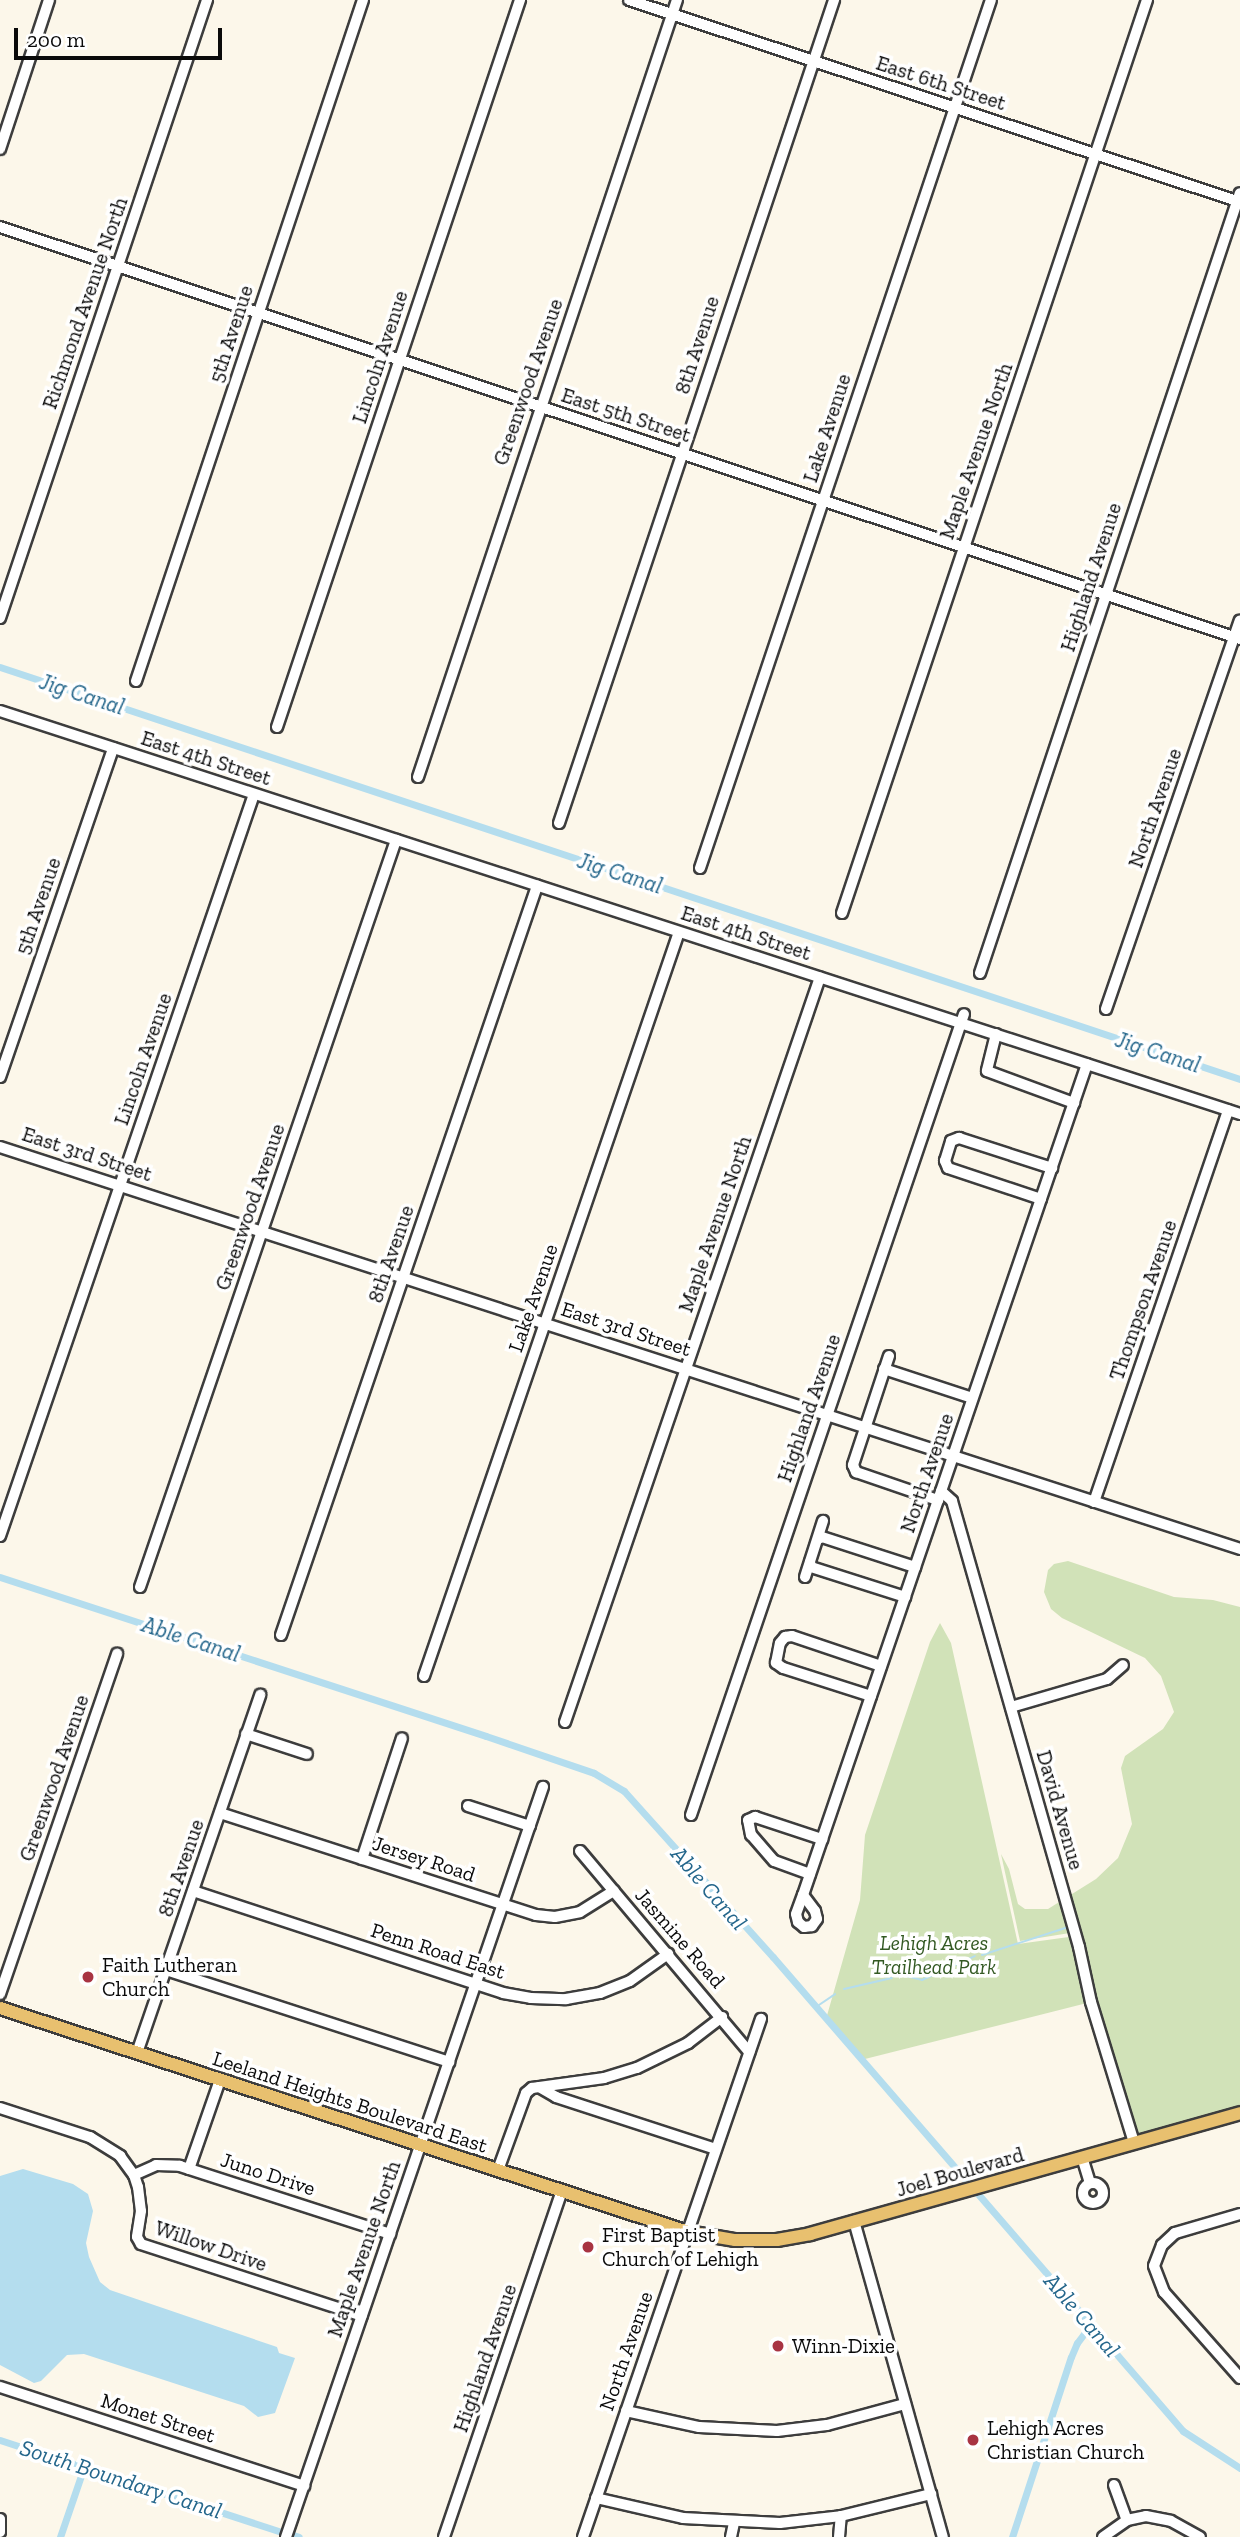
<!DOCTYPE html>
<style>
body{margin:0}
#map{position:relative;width:1240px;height:2537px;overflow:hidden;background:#fcf7ea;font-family:"Zilla Slab",serif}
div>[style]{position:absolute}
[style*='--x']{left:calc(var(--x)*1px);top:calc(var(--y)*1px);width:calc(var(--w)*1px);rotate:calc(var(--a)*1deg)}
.green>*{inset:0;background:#d1e2b8}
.water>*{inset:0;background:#b4ddee}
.stream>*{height:2px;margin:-1px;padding:0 1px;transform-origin:1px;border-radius:1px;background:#b4ddee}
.canal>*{height:7px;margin:-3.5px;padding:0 3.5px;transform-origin:3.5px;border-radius:3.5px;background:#b4ddee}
.roads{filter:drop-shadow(2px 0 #3d3d3d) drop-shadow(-2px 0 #3d3d3d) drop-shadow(0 2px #3d3d3d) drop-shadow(0 -2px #3d3d3d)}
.minor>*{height:10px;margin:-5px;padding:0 5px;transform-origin:5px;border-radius:5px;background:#fff}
.minor>.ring{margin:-5px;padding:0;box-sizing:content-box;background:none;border:10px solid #fff;border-radius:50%}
.major>*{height:12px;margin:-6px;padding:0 6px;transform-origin:6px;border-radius:6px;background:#e8c06f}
.dots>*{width:19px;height:19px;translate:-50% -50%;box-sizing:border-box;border:4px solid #fff;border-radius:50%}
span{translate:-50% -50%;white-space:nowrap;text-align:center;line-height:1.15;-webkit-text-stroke:7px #fff;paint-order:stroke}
.street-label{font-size:21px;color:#0a0a0a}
.park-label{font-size:21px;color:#335923;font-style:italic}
.poi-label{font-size:21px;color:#0a0a0a}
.left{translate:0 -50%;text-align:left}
.water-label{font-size:23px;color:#24668b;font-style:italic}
.scale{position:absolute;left:14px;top:28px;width:208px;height:32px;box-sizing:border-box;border:4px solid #0a0a0a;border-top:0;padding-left:9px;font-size:21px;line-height:24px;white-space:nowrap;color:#0a0a0a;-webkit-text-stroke:5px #fff;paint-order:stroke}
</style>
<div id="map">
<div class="green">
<div style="clip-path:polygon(1068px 1561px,1174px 1597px,1213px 1600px,1240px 1607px,1240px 2109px,1137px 2138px,1076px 1932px,1020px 1941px,1001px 1854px,1009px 1869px,1018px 1904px,1025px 1909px,1048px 1909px,1096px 1879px,1118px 1858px,1132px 1824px,1121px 1768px,1125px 1756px,1163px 1729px,1174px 1712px,1161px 1676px,1145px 1658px,1062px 1618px,1051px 1609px,1044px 1592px,1048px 1570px,1054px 1564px)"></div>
<div style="clip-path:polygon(940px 1623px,951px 1643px,1018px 1944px,1076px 1936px,1091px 2002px,861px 2060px,826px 2019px,860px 1900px,865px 1835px,930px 1642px)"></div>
</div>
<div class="water">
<div style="clip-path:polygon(23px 2169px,73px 2184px,88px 2194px,93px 2211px,86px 2243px,89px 2257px,100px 2282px,110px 2290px,277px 2347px,279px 2353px,295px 2358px,275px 2413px,258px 2417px,244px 2406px,84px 2354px,67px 2355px,41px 2381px,34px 2383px,0 2365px,0 2176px)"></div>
</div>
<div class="stream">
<div style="--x:982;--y:1955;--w:90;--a:-18"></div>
<div style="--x:906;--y:1976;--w:16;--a:14"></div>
<div style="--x:922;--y:1980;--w:58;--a:-24.4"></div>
<div style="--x:844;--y:1989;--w:49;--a:-12.9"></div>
<div style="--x:816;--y:2007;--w:23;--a:-34"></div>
</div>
<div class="canal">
<div style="--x:0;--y:667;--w:1307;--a:18.38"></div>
<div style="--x:0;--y:1577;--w:511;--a:18.12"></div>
<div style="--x:486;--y:1736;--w:114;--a:18.9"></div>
<div style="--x:594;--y:1773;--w:35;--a:31"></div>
<div style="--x:624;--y:1791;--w:223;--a:48.1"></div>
<div style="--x:773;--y:1957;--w:627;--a:49.14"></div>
<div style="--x:1183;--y:2431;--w:68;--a:33"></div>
<div style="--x:0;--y:2440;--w:297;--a:18.1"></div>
<div style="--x:293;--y:2535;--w:6;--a:18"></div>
<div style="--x:60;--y:2537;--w:74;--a:-71.1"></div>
<div style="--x:1012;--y:2537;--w:189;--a:-71.9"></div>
<div style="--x:1071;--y:2357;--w:15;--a:-67"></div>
<div style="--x:1077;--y:2343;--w:21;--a:-53"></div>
</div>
<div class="roads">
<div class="minor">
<div style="--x:629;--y:0;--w:644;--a:18.29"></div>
<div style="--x:0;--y:149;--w:157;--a:-71.8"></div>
<div style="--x:0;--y:227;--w:1307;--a:18.38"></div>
<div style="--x:0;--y:618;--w:652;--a:-71.48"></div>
<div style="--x:136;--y:681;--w:718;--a:-71.57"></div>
<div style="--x:0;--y:711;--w:1304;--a:18"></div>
<div style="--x:277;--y:727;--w:767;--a:-71.52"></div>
<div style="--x:418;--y:777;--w:819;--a:-71.57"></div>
<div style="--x:559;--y:823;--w:868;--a:-71.52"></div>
<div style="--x:700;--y:868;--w:915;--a:-71.47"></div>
<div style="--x:842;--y:913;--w:963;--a:-71.53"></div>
<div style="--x:980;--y:973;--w:822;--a:-71.57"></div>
<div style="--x:1106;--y:1009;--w:411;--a:-71"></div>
<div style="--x:996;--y:1034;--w:38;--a:104"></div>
<div style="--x:987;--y:1071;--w:93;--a:20.2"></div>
<div style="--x:0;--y:1077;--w:348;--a:-71"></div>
<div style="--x:0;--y:1147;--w:1304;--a:17.96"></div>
<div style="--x:1041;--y:1199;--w:98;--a:-161.6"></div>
<div style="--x:948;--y:1168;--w:8;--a:-113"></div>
<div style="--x:945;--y:1161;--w:21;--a:-73"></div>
<div style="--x:951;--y:1141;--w:9;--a:-21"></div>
<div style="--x:959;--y:1138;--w:98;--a:17.9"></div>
<div style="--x:889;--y:1356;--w:115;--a:108.3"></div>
<div style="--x:853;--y:1465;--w:8;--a:67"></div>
<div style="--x:856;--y:1472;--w:87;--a:18.9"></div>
<div style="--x:884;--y:1369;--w:93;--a:18.2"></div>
<div style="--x:941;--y:1491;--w:15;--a:42"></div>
<div style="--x:952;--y:1501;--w:464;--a:74.1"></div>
<div style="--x:1079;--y:1947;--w:56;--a:77.7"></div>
<div style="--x:1091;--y:2002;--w:147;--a:73"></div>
<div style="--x:1094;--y:1502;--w:414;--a:-71.1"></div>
<div style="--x:0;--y:1536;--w:784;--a:-71.1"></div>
<div style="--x:818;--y:1539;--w:4;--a:-27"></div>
<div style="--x:822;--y:1537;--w:98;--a:17.9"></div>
<div style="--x:810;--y:1562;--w:5;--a:79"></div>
<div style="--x:811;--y:1567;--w:99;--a:17.7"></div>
<div style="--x:805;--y:1577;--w:59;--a:-72.2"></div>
<div style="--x:140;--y:1587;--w:790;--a:-71.08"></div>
<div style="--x:281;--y:1635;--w:792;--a:-71.13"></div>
<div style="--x:424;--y:1676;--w:786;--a:-71.08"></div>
<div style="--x:871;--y:1696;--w:92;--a:-162.3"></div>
<div style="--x:783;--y:1668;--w:9;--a:-144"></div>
<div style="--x:776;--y:1663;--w:20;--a:-79"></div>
<div style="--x:780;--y:1643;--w:8;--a:-50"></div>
<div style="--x:785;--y:1637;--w:7;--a:-8"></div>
<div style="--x:792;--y:1636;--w:94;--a:18.6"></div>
<div style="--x:1011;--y:1707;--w:100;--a:-16.3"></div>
<div style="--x:1107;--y:1679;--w:21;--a:-41"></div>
<div style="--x:565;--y:1722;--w:787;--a:-71.1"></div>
<div style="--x:246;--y:1734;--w:64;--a:18.2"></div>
<div style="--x:468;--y:1806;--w:65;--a:17.9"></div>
<div style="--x:220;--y:1813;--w:332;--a:17.9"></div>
<div style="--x:536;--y:1915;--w:19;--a:6"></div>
<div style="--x:555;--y:1917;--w:25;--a:-11"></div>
<div style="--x:580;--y:1912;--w:40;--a:-32"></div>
<div style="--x:691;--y:1815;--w:846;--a:-71.18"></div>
<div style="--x:580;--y:1851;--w:263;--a:49.9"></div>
<div style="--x:362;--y:1859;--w:127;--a:-71.7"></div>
<div style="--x:810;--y:1874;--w:38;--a:-160"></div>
<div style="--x:774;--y:1861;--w:35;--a:-131"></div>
<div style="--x:751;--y:1835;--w:15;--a:-101"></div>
<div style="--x:748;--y:1820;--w:8;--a:-23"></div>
<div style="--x:755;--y:1817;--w:71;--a:18.2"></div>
<div style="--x:193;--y:1891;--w:326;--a:18.2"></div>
<div style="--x:503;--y:1993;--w:28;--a:10"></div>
<div style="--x:531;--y:1998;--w:35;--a:2"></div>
<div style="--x:566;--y:1999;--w:35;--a:-10"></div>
<div style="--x:600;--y:1993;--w:32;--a:-22"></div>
<div style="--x:630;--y:1981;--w:47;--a:-35.4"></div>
<div style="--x:803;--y:1895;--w:878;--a:-71.13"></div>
<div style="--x:803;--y:1895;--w:20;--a:53"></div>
<div style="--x:815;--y:1911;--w:8;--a:76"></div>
<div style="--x:817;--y:1919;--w:9;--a:126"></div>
<div style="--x:812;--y:1926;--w:8;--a:173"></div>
<div style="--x:804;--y:1927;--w:8;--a:-140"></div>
<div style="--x:798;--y:1922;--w:8;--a:-104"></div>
<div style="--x:796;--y:1914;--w:20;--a:-70"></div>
<div style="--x:166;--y:1970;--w:298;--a:18"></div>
<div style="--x:0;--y:1994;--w:360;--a:-71"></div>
<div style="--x:137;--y:2053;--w:379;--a:-71"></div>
<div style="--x:539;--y:2087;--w:20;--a:30"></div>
<div style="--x:556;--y:2097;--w:168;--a:18"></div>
<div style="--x:0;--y:2108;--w:95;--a:17.9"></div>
<div style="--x:90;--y:2137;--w:36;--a:32"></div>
<div style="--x:120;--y:2156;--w:24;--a:54"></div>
<div style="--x:134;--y:2175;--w:13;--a:72"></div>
<div style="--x:138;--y:2187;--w:24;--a:83"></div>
<div style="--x:141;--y:2211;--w:26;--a:99"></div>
<div style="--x:137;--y:2237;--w:8;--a:60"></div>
<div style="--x:141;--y:2244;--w:232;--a:18"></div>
<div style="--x:1082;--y:2157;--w:27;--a:73"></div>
<div style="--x:189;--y:2169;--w:94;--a:-70.8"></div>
<div style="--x:498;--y:2170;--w:82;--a:-70"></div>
<div style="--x:526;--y:2093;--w:8;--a:-40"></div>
<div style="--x:532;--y:2088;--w:73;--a:-7.9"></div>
<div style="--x:604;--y:2078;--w:34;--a:-17"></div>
<div style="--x:637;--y:2068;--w:57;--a:-26.1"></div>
<div style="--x:688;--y:2043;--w:43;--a:-37.4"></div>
<div style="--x:134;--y:2175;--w:24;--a:-24"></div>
<div style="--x:156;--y:2165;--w:24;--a:2"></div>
<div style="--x:180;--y:2166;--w:221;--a:17.9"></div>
<div class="ring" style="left:1083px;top:2183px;width:10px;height:10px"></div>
<div style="--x:1240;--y:2214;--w:68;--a:163.7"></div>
<div style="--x:1175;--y:2233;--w:18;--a:137"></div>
<div style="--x:1162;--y:2245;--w:22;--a:111"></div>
<div style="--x:1154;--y:2266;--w:28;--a:69"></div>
<div style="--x:1164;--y:2292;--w:115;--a:48.5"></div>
<div style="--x:854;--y:2221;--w:328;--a:74.3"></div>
<div style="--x:0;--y:2387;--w:320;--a:18"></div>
<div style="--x:626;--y:2411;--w:75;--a:12.4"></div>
<div style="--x:699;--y:2427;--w:78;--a:2.9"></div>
<div style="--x:777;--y:2431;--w:50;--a:-6.8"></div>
<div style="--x:827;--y:2425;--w:81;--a:-15.1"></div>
<div style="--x:1114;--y:2485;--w:37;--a:70"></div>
<div style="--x:596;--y:2498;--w:89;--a:12.9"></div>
<div style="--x:683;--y:2518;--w:97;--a:3"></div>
<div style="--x:780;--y:2523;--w:61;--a:-6.5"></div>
<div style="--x:841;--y:2516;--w:93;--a:-13.7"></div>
<div style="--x:0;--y:2519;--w:13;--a:90"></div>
<div style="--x:286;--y:2537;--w:793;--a:-71.09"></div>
<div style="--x:444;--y:2537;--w:366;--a:-71.2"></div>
<div style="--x:583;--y:2537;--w:548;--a:-71.04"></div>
<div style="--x:731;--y:2537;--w:14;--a:-78"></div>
<div style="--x:839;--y:2537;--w:21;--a:-85"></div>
<div style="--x:1103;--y:2537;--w:29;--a:-35"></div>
<div style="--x:1127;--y:2520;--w:19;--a:-12"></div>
<div style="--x:1146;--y:2516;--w:25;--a:11"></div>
<div style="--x:1171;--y:2521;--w:33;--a:29"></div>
</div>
<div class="major">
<div style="--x:0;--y:2008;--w:724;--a:18.03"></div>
<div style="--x:688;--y:2232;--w:48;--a:9.7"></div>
<div style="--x:735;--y:2240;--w:42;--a:0"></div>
<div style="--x:777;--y:2240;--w:34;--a:-10"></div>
<div style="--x:810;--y:2234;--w:447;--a:-15.7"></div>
</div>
</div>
<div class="dots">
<div style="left:88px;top:1977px;background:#a83443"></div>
<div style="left:588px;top:2247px;background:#a83443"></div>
<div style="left:778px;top:2346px;background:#a83443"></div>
<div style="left:973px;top:2440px;background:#a83443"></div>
</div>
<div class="street-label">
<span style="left:941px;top:83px;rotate:18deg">East 6th Street</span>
<span style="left:85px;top:303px;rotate:-71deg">Richmond Avenue North</span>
<span style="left:231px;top:334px;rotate:-72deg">5th Avenue</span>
<span style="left:697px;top:345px;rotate:-72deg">8th Avenue</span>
<span style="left:380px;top:357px;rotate:-72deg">Lincoln Avenue</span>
<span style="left:528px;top:382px;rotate:-71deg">Greenwood Avenue</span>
<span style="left:626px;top:415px;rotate:18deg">East 5th Street</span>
<span style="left:827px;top:428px;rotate:-72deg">Lake Avenue</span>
<span style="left:976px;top:451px;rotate:-71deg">Maple Avenue North</span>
<span style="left:1091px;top:577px;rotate:-72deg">Highland Avenue</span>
<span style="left:206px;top:758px;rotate:18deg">East 4th Street</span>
<span style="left:1155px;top:808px;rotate:-71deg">North Avenue</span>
<span style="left:38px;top:906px;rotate:-71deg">5th Avenue</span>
<span style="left:746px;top:933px;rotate:18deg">East 4th Street</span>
<span style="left:143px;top:1059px;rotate:-71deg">Lincoln Avenue</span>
<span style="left:87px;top:1154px;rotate:18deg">East 3rd Street</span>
<span style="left:250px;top:1207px;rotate:-71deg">Greenwood Avenue</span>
<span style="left:715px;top:1224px;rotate:-71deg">Maple Avenue North</span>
<span style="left:391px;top:1254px;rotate:-71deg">8th Avenue</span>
<span style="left:533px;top:1298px;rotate:-71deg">Lake Avenue</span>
<span style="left:1143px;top:1300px;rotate:-71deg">Thompson Avenue</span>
<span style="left:626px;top:1329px;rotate:18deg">East 3rd Street</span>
<span style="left:809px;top:1408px;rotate:-71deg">Highland Avenue</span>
<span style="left:927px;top:1473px;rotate:-71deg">North Avenue</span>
<span style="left:54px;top:1778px;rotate:-71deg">Greenwood Avenue</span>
<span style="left:1060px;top:1810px;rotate:74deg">David Avenue</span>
<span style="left:424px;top:1859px;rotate:18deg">Jersey Road</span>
<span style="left:181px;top:1868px;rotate:-71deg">8th Avenue</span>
<span style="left:680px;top:1938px;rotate:49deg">Jasmine Road</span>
<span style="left:438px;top:1951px;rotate:18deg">Penn Road East</span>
<span style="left:350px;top:2102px;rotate:18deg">Leeland Heights Boulevard East</span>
<span style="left:960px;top:2172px;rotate:-16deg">Joel Boulevard</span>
<span style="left:268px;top:2174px;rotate:18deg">Juno Drive</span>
<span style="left:211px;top:2246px;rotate:19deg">Willow Drive</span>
<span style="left:364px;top:2249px;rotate:-71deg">Maple Avenue North</span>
<span style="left:626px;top:2351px;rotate:-71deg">North Avenue</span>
<span style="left:485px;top:2358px;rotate:-71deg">Highland Avenue</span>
<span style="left:158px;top:2418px;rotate:18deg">Monet Street</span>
</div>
<div class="park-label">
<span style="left:934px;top:1955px">Lehigh Acres<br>Trailhead Park</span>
</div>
<div class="poi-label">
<span class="left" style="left:102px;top:1977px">Faith Lutheran<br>Church</span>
<span class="left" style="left:602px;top:2247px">First Baptist<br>Church of Lehigh</span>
<span class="left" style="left:792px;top:2346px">Winn-Dixie</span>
<span class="left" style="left:987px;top:2440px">Lehigh Acres<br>Christian Church</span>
</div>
<div class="water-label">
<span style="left:82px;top:694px;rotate:18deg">Jig Canal</span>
<span style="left:620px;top:873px;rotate:18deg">Jig Canal</span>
<span style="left:1158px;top:1052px;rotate:18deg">Jig Canal</span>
<span style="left:191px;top:1639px;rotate:18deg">Able Canal</span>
<span style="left:709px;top:1888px;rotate:49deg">Able Canal</span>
<span style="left:1082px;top:2315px;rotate:49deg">Able Canal</span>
<span style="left:121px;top:2479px;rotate:18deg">South Boundary Canal</span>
</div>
<div class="scale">200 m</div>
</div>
